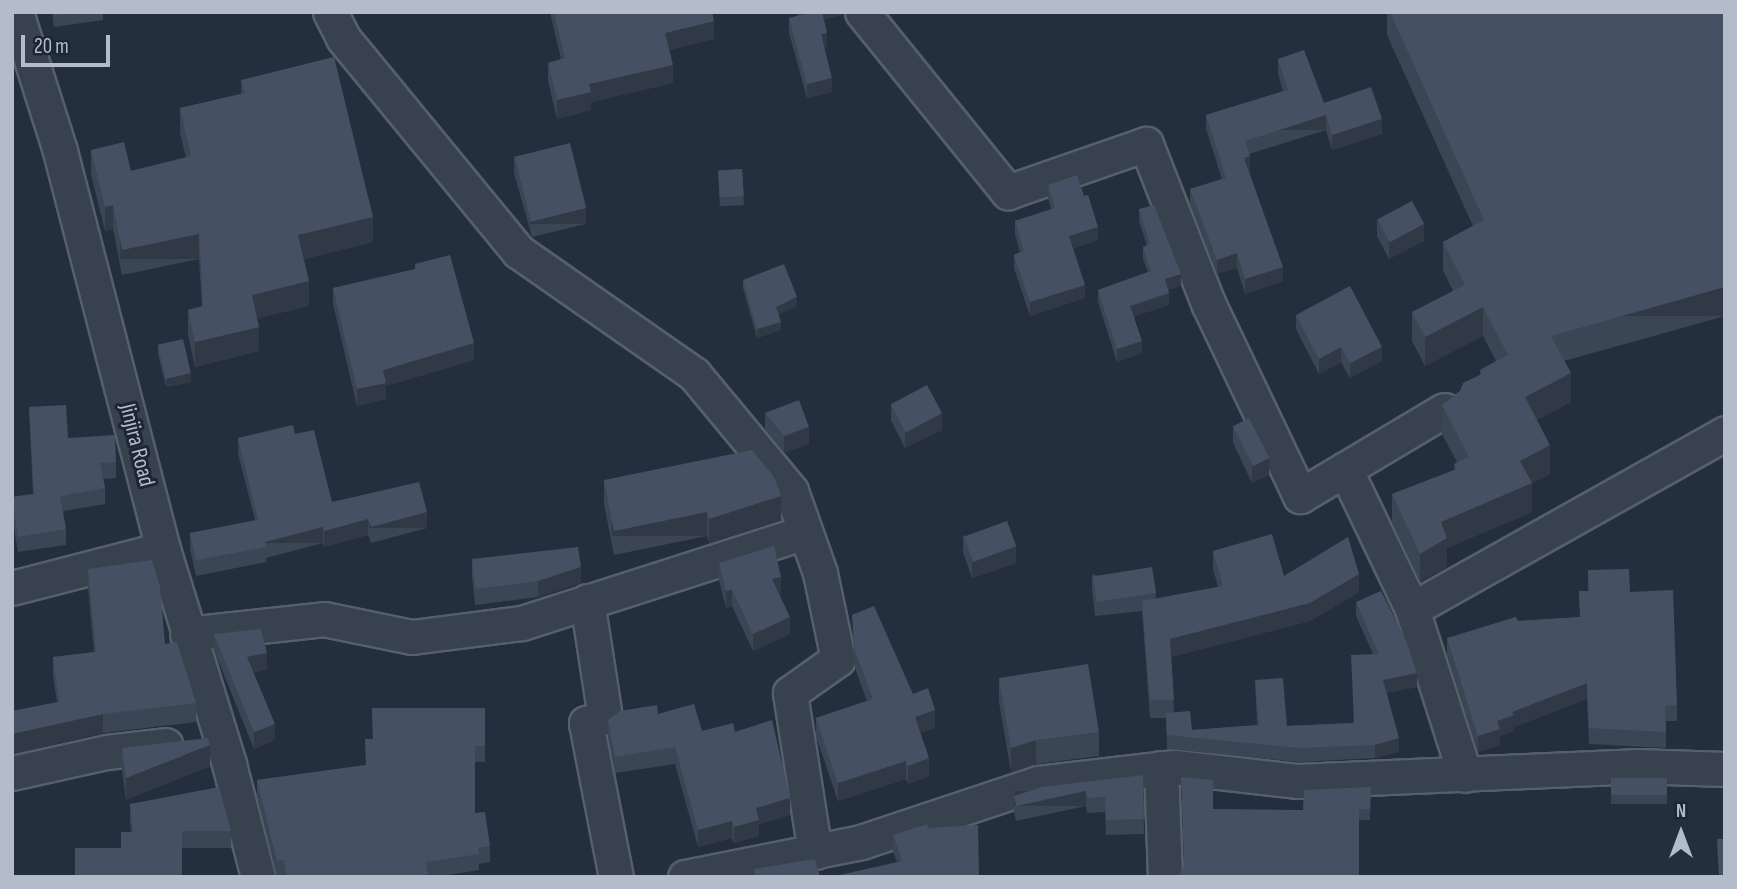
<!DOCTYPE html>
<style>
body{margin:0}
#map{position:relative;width:1737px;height:889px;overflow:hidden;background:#242f3e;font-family:"Sofia Sans Condensed",sans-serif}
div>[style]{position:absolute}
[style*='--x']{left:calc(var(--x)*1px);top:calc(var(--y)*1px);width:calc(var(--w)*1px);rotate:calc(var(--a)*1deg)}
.roads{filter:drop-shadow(2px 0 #565f6c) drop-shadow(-2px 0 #565f6c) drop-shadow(0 2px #565f6c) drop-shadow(0 -2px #565f6c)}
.minor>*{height:33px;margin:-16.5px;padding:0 16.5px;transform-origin:16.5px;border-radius:16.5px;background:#38414e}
.wall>*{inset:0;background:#3b4654;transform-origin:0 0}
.shaded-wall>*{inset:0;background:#303945;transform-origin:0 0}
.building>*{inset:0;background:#455162;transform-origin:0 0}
span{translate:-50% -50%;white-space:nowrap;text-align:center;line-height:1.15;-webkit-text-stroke:6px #1d2633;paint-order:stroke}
.street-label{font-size:23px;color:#b4bcc9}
.frame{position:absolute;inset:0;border:14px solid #b4bcc9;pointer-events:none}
.north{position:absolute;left:1646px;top:798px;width:70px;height:70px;-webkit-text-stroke:5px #1d2633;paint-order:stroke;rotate:0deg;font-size:19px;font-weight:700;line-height:28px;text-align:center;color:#b4bcc9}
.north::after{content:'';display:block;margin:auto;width:24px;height:32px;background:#b4bcc9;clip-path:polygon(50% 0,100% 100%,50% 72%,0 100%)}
.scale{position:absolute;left:21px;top:35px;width:89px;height:32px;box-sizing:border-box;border:4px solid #b4bcc9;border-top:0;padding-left:9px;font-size:21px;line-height:24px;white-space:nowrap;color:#b4bcc9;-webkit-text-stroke:5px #1d2633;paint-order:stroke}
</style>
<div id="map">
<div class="roads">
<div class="minor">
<div style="--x:16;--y:12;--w:146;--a:72.4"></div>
<div style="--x:60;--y:151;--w:411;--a:75.5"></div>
<div style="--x:163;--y:549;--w:225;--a:72.9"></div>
<div style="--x:229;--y:764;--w:117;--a:75.6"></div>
<div style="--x:330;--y:12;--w:29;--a:63"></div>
<div style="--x:343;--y:38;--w:277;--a:50.6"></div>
<div style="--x:519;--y:252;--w:213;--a:34.9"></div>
<div style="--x:694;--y:374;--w:152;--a:50.3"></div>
<div style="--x:791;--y:491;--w:87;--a:70.5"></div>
<div style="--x:820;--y:573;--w:88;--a:78.2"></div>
<div style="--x:838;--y:659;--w:59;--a:144.7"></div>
<div style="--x:790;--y:693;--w:161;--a:81.1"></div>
<div style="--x:862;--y:12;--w:232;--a:51"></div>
<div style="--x:1008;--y:192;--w:146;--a:-19.2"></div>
<div style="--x:1146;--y:144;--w:171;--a:68.7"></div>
<div style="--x:1208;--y:303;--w:214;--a:64.5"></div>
<div style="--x:1300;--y:496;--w:168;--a:-30.8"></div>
<div style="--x:1345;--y:469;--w:155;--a:64.4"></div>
<div style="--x:1412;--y:609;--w:174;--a:72.3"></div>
<div style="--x:12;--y:588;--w:156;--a:-14.5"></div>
<div style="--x:587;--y:601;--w:117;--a:81.2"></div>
<div style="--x:605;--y:717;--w:20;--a:162"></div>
<div style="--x:586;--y:723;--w:157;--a:79"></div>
<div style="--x:1412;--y:609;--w:359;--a:-29.3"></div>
<div style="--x:187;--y:634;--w:138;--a:-6.2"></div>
<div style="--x:324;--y:619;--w:90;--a:11.6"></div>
<div style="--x:412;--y:637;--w:111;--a:-7.3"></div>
<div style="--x:522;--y:623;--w:297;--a:-17.8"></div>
<div style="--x:1161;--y:768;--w:109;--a:87.9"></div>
<div style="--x:12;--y:773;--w:97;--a:-12.5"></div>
<div style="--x:107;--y:752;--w:59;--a:-6.8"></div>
<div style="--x:685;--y:877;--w:179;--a:-11.2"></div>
<div style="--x:861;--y:842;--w:187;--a:-18.4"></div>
<div style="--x:1038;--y:783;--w:138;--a:-6.7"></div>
<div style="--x:1175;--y:767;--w:124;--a:6.5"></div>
<div style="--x:1298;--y:781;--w:337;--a:-2.5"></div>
<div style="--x:1635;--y:766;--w:90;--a:1.9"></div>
</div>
</div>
<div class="wall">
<div style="clip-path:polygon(52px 12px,103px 12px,103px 20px,54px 27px)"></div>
<div style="clip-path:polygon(551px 12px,712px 12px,714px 39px,669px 50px,673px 83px,591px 102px,591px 110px,557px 119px,548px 81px,548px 63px,561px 59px,551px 17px)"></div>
<div style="clip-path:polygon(797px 12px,842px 12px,842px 15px,824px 19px,827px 47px,824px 48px,832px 92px,807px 98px,789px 33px,789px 18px,798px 16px)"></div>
<div style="clip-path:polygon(1387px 12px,1725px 12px,1725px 316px,1564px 361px,1571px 402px,1537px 420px,1550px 474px,1532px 483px,1532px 512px,1447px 548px,1447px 567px,1420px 582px,1392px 523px,1392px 494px,1454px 470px,1454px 464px,1457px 462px,1442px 434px,1442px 405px,1480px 375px,1480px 370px,1496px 361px,1483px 336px,1425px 366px,1412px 341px,1412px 312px,1453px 291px,1443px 270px,1443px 242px,1473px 226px,1387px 35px)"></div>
<div style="clip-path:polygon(1278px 59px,1324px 103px,1382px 134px,1332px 150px,1326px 130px,1249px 154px,1249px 171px,1283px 281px,1245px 294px,1237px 268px,1217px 274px,1190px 204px,1190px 189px,1222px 179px,1206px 129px,1206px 115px,1283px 91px,1278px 74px)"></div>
<div style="clip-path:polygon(241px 80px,373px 242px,304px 259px,309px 306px,257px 318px,259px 351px,195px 367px,188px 335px,188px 310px,202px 307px,199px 259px,122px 275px,113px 229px,105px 231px,91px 174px,91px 150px,131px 171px,186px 158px,180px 133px,180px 108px,241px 94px)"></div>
<div style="clip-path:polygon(514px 156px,586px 224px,532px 237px,514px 173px)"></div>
<div style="left:742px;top:169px;width:36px;height:24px;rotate:87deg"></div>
<div style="clip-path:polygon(1048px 185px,1098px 240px,1073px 248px,1085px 298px,1030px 316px,1014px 268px,1014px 255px,1020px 252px,1015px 234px,1015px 221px,1051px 209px,1048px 198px)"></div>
<div style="clip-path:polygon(1139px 209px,1181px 286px,1168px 290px,1169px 305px,1134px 316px,1142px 353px,1117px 362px,1098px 302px,1098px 290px,1148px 272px,1143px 259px,1143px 247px,1147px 246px,1139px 221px)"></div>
<div style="clip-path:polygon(1377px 219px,1424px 241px,1389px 259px,1377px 236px)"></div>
<div style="clip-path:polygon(415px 264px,474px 360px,386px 386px,386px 399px,357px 406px,333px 304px,333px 288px,415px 269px)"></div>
<div style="clip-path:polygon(743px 280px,797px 306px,779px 314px,781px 330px,757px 338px,743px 288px)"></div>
<div style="clip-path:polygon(1296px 315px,1382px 361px,1350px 378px,1341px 362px,1319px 374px,1296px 329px)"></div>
<div style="clip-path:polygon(158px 346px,191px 382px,166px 387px,158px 354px)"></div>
<div style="clip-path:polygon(891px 404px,942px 430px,905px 448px,891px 420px)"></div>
<div style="clip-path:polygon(29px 407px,68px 438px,116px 462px,116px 478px,103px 479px,105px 488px,105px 504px,63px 511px,66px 529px,66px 545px,18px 552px,12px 517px,12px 497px,33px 494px)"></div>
<div style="clip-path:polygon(765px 413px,809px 444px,784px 453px,765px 429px)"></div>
<div style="clip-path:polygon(1233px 426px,1269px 475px,1252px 483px,1233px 443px)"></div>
<div style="clip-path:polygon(295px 434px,332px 502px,427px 528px,371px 543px,368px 535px,324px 547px,323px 543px,266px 558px,266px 562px,196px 576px,190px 549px,190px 533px,255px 520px,238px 454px,238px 438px)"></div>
<div style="clip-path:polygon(604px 480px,781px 520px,709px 543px,707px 536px,614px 555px,604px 504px)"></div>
<div style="clip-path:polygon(963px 535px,1016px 563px,972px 578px,963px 552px)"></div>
<div style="clip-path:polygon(1213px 551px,1284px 576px,1359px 592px,1310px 621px,1171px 657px,1174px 712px,1192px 730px,1257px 725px,1255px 680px,1287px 726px,1353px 723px,1373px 654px,1356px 616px,1356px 602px,1417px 687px,1387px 693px,1399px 752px,1375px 758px,1299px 762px,1167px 749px,1166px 718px,1150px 718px,1142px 611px,1095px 616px,1092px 591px,1092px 574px,1156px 593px,1156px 599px,1218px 587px,1213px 569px)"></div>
<div style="clip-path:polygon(472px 559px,581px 583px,538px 597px,475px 605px,472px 576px)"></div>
<div style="clip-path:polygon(719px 563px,781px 594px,779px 594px,790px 634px,753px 651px,732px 606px,726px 608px,719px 580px)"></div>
<div style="clip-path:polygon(88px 569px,165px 644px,196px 703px,196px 722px,103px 733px,12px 754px,12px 711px,57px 702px,53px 676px,53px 657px,94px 652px,88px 588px)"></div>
<div style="clip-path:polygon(1588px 570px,1630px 592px,1677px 705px,1677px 721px,1666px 721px,1666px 748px,1589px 744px,1587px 699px,1514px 727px,1514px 731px,1500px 736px,1500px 745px,1478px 752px,1447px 654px,1447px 638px,1518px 621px,1580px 617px,1579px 591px,1588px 591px)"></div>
<div style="clip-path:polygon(852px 615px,913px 694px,935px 728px,920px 733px,929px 776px,908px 784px,906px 779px,838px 801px,816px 736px,816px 718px,867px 701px,855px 668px)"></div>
<div style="clip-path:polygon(214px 634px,267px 669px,253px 673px,275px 740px,254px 749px,214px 650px)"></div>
<div style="clip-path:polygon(999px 678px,1099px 732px,1099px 756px,1036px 764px,1011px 772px,999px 702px)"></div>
<div style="clip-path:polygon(372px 708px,485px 708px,485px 762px,475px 762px,475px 813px,490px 846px,490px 862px,479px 864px,479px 870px,435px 877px,284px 877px,284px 876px,277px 877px,257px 796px,257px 780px,366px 765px,373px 739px)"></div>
<div style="clip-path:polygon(658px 714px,702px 731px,735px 732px,790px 815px,759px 824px,759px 836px,734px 843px,732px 838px,698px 847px,675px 764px,615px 773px,608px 736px,608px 720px)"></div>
<div style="clip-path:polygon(122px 748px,210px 766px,126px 800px,122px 770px)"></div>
<div style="clip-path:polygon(1143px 775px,1144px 834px,1106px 835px,1105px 812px,1087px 813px,1086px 806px,1016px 821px,1014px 811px,1014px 796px)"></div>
<div style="left:1611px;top:778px;width:56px;height:26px"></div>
<div style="clip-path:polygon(1371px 787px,1370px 820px,1359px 820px,1359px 877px,1178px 877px,1303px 810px)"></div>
<div style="clip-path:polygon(130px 804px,231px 831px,231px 848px,121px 848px,131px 832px,130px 821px)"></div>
<div style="clip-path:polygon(928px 828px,979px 877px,897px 862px,893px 852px,893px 835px)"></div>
</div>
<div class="shaded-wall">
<div style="clip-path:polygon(800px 12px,842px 12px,842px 15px,800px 25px)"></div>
<div style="clip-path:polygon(714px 21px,714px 39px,665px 51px,665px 33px)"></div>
<div style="clip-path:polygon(827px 33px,827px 47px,821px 49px,821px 34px)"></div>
<div style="clip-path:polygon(673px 65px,673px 83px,591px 102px,591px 110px,557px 119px,557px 100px,589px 84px)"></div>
<div style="clip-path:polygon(832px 78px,832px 92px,807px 98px,807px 84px)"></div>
<div style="left:1326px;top:115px;width:15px;height:85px;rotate:90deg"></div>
<div style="clip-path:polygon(1382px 119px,1382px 134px,1332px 150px,1332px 135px)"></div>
<div style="clip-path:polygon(1250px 156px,1250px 171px,1244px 172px,1244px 158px)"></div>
<div style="clip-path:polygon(113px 205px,113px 229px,105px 231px,105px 207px)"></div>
<div style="left:586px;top:208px;width:16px;height:56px;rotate:90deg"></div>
<div style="clip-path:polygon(373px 217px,373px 242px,298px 260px,298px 235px)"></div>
<div style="clip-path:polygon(1424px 224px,1424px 241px,1389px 259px,1389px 242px)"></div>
<div style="clip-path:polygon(1098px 227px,1098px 240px,1069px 250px,1069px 236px)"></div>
<div style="left:199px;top:234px;width:25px;height:79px;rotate:90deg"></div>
<div style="clip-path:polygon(1237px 253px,1237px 268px,1217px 274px,1217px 260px)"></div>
<div style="clip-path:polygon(1283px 267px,1283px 281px,1245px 294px,1245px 279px)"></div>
<div style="clip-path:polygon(1181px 274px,1181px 286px,1165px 291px,1165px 279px)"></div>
<div style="clip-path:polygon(309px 281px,309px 306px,252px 320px,252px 295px)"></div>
<div style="clip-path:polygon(1085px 285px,1085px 298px,1030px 316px,1030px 302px)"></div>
<div style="left:1725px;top:287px;width:29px;height:181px;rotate:90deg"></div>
<div style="clip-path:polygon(1169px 293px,1169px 305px,1130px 318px,1130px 306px)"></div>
<div style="clip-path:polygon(797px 297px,797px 306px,776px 315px,776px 307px)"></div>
<div style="clip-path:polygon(1483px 307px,1483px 336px,1425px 366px,1425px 337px)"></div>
<div style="clip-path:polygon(781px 322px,781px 330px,757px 338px,757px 329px)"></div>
<div style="clip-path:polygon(259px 327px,259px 351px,195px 367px,195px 342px)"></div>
<div style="clip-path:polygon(1142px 341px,1142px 353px,1117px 362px,1117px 349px)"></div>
<div style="clip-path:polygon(474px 343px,474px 360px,386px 386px,386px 399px,357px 406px,357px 389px,383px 370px)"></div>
<div style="clip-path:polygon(1341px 347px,1341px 362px,1319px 374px,1319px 359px)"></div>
<div style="clip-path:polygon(1382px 347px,1382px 361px,1350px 378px,1350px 363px)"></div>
<div style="clip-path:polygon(191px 373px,191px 382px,166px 387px,166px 379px)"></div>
<div style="clip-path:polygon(1571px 373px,1571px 402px,1525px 426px,1525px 397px)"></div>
<div style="clip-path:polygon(942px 413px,942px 430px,905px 448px,905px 431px)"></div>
<div style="clip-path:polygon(809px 427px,809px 444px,784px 453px,784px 436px)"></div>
<div style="clip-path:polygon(1550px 445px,1550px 474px,1531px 484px,1532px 483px,1532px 512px,1447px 548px,1447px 567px,1420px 582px,1420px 554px,1441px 522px,1520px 461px)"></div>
<div style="clip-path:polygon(1269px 458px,1269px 475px,1252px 483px,1252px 466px)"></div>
<div style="clip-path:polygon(781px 496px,781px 520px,709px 543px,709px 519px)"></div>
<div style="left:427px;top:512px;width:16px;height:58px;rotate:90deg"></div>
<div style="left:707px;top:512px;width:24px;height:95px;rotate:90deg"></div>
<div style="clip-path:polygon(368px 519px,368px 535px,324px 547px,324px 531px)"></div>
<div style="left:323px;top:527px;width:16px;height:60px;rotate:90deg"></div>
<div style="clip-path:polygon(1016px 546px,1016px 563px,972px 578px,972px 561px)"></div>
<div style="clip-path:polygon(581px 567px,581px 583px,538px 597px,538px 581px)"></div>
<div style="clip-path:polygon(1359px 574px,1359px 592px,1310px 621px,1170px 657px,1170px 639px)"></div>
<div style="clip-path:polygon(781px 577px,781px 594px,772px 596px,772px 579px)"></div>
<div style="clip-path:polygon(732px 590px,732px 606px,726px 608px,726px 591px)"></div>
<div style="clip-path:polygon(790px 617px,790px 634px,753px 651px,753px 634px)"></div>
<div style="clip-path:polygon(267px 653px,267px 669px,247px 674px,247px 657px)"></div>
<div style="clip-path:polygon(1417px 673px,1417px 687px,1383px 694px,1383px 680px)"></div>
<div style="clip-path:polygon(1587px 683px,1587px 699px,1514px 727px,1514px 731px,1500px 736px,1500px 745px,1478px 752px,1478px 736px,1497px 721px,1512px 712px)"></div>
<div style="clip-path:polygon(935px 710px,935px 728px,915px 735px,915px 717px)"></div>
<div style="clip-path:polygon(103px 714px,103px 733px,12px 754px,12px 734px,14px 733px)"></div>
<div style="clip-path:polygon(275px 724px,275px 740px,254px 749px,254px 732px)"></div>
<div style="clip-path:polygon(1399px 738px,1399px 752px,1375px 758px,1375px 745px)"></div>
<div style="clip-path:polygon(1036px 740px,1036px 764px,1011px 772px,1011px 748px)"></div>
<div style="clip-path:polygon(210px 745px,210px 766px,126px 800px,126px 778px)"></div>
<div style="clip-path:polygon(929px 758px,929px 776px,908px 784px,908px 766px)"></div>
<div style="clip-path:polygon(906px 761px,906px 779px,838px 801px,838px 783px)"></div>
<div style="left:1086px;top:791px;width:15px;height:72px;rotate:90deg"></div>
<div style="clip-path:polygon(790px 798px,790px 815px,759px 824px,759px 836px,734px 843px,734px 827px,756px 808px)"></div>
<div style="clip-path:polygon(732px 821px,732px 838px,698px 847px,698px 830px)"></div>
</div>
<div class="building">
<div style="clip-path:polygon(54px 12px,76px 12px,54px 15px)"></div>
<div style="clip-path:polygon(554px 12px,712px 12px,714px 21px,665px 33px,673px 65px,589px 84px,591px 92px,557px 100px,548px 63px,565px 58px)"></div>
<div style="clip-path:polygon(813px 12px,822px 12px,827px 33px,821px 34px,832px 78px,807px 84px,789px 18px)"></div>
<div style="clip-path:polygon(1390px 12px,1725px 12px,1725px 287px,1551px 336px,1571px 373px,1525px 397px,1550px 445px,1520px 461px,1532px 483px,1441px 522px,1447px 538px,1420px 554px,1392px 494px,1457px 469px,1454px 464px,1469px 457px,1442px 405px,1460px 391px,1463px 383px,1482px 374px,1480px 370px,1508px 355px,1483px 307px,1425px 337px,1412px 312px,1465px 285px,1443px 242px,1484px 220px)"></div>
<div style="clip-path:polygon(1304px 50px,1324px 103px,1371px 87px,1382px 119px,1332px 135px,1326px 115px,1245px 141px,1250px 156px,1244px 158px,1283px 267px,1245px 279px,1237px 253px,1217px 260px,1190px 189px,1226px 178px,1206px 115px,1288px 90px,1278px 59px)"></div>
<div style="clip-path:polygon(334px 57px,373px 217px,298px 235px,309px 281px,252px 295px,259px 327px,195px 342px,188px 310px,203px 306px,199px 234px,122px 250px,113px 205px,105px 207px,91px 150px,124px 142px,131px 171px,191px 156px,180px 108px,245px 93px,241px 80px)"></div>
<div style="left:570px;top:143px;width:67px;height:57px;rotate:76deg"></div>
<div style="left:742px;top:169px;width:27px;height:24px;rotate:86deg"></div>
<div style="clip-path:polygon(1077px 175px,1084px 196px,1088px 195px,1098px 227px,1069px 236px,1085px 285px,1030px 302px,1014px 255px,1024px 251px,1015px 221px,1055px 208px,1048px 185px)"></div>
<div style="left:1412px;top:201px;width:26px;height:39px;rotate:62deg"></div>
<div style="clip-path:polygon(1154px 205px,1181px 274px,1165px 279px,1169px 293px,1130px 306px,1142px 341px,1117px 349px,1098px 290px,1151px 271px,1143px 247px,1150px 244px,1139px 209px)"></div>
<div style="clip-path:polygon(450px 255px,474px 343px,383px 370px,386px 383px,357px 389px,333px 288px,416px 269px,415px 264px)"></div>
<div style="clip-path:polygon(784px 264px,797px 297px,776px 307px,781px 322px,757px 329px,743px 280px)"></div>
<div style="clip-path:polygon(1350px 286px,1382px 347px,1350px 363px,1341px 347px,1319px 359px,1296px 315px)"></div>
<div style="left:183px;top:339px;width:35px;height:26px;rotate:77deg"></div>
<div style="left:927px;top:385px;width:32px;height:41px;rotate:62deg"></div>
<div style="clip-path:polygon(799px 400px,809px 427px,784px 436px,765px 413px)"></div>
<div style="clip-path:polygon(66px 405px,68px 438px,115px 435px,116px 462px,100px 463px,105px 488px,60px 496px,66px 529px,18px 537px,12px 497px,34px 494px,29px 407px)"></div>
<div style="left:1249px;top:418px;width:45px;height:18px;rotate:63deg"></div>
<div style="clip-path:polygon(293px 425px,295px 434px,314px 430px,332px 502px,419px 482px,427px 512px,371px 527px,368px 519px,324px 531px,323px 527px,265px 542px,266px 547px,196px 560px,190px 533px,258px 520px,238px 438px)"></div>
<div style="clip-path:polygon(752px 450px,774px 477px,781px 496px,709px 519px,707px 512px,614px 531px,604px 480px)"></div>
<div style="left:1007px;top:521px;width:27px;height:46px;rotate:70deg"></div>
<div style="clip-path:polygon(1272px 534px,1284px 576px,1348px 537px,1359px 574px,1310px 603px,1170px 639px,1174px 700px,1150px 700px,1142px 601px,1223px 586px,1213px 551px)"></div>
<div style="clip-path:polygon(774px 546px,781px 577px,772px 579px,790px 617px,753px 634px,732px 590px,726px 591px,719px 563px)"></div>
<div style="clip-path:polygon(578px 547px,581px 567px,538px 581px,475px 589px,472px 559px)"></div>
<div style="clip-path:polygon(152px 560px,160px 587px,165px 644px,177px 642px,196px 703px,103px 714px,12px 734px,12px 711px,59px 702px,53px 657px,96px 652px,88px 569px)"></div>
<div style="left:1152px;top:567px;width:26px;height:60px;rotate:81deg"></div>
<div style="clip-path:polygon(1629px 569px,1630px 592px,1673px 590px,1677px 705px,1665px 706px,1666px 732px,1589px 728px,1587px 683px,1512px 712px,1514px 715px,1497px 721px,1500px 729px,1478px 736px,1447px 638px,1516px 617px,1518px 621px,1580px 617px,1579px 591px,1589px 591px,1588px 570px)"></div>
<div style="clip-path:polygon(1381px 591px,1405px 638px,1417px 673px,1383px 680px,1399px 738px,1375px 745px,1299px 748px,1167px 735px,1166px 713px,1190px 711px,1192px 730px,1259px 725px,1255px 680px,1283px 678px,1287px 726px,1354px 723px,1351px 655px,1379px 654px,1356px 602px)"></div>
<div style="clip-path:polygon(874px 606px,913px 694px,928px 688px,935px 710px,915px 717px,929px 758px,908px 766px,906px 761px,838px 783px,816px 718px,873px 699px,855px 650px,852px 615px)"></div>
<div style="clip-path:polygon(261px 629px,267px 653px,247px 657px,275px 724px,254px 732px,214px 634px)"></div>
<div style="clip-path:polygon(1088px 664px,1099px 732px,1036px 740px,1011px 748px,999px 678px)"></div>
<div style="clip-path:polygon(694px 704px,702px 731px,733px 723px,735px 732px,772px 720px,790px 798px,756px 808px,759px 820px,734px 827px,732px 821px,698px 830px,675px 747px,615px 757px,608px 720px,620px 711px,657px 705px,658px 714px)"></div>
<div style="clip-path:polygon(372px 708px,485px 708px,485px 746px,475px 746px,475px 813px,485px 812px,490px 846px,478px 848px,479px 854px,426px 862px,428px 877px,287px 877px,284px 860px,277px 861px,257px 780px,366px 765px,365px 739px,373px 739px)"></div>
<div style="clip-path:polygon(208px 738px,210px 745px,126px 778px,122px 748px)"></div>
<div style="clip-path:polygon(1143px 775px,1144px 819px,1106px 820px,1105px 797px,1087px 798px,1086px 791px,1016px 806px,1014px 796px,1042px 787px)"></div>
<div style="clip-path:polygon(1181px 777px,1213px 780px,1213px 809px,1303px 810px,1304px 790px,1371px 787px,1370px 809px,1359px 809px,1359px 877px,1238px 875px,1238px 877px,1178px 877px,1184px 866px)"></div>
<div style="left:1611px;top:778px;width:56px;height:17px"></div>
<div style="clip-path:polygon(219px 787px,231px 831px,182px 831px,182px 877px,75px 877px,75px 848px,121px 848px,121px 832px,133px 832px,130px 804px)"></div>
<div style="clip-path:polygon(927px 824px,928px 828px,978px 825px,979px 877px,831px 877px,902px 861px,893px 835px)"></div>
<div style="clip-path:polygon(1717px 839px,1725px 839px,1725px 877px,1719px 877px)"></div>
<div style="clip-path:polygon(815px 859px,820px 877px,755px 877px,754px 869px)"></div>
</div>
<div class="street-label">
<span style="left:137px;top:445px;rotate:76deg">Jinjira Road</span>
</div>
<div class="frame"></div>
<div class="north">N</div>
<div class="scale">20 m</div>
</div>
